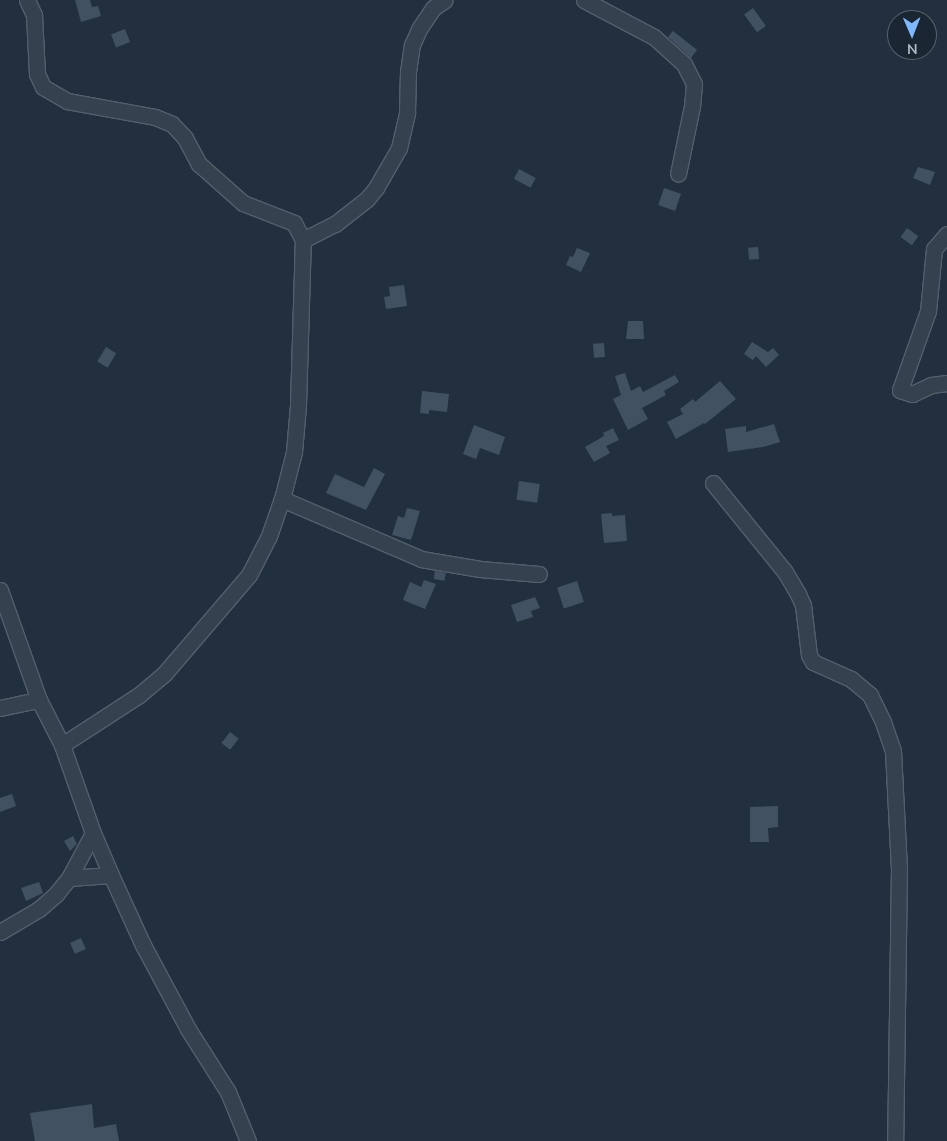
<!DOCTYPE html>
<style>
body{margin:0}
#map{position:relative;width:947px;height:1141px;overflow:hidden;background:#212f3e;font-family:Mulish,sans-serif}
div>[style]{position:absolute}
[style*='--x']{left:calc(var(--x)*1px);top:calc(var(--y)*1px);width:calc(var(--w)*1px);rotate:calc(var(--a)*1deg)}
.building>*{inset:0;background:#425162;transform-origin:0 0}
.roads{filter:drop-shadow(1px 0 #535f6c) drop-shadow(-1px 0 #535f6c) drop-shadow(0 1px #535f6c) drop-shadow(0 -1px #535f6c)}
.minor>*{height:15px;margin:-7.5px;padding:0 7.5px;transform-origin:7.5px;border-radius:7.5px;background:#35414e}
span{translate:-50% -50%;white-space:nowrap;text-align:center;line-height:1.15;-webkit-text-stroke:4px #1b2633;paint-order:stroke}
.north{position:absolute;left:887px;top:10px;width:50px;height:50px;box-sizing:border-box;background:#1b2633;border:1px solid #57626f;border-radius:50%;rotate:179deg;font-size:14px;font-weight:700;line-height:20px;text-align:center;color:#b1bcc9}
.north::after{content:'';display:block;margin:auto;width:18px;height:22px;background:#80b8ff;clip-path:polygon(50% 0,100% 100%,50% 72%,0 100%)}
</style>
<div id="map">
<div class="building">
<div style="clip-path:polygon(75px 0,90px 0,92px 7px,98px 6px,101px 16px,81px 22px)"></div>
<div style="left:753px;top:8px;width:22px;height:11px;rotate:54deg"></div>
<div style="left:125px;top:29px;width:14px;height:15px;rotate:69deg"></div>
<div style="clip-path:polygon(673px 31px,697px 50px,691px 58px,668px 37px)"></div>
<div style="clip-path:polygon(918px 167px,935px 172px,930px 185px,913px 178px)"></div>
<div style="left:519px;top:169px;width:19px;height:11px;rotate:28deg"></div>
<div style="left:664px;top:188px;width:18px;height:18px;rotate:19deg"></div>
<div style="left:907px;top:228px;width:14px;height:11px;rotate:36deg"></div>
<div style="left:758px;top:247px;width:12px;height:10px;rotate:85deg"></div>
<div style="clip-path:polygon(577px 248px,590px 253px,581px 272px,566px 265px,570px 256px,573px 257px)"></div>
<div style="clip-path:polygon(404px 285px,407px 306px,386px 309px,384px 297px,390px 296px,389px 287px)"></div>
<div style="clip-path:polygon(628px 321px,643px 321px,644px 339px,626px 339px)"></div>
<div style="clip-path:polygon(752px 342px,768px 352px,773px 348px,779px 355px,766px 367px,756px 356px,753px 360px,744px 354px)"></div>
<div style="left:604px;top:343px;width:14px;height:11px;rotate:86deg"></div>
<div style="left:106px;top:347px;width:12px;height:17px;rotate:31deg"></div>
<div style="clip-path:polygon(625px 373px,631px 391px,640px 386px,643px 392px,675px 375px,679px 382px,664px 391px,666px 395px,642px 408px,648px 419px,628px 430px,613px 399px,621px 395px,615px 376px)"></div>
<div style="clip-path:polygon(720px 381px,736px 399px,705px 424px,704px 423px,676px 439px,667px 422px,683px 414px,680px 409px,693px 399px,695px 402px)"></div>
<div style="clip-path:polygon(422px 391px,449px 394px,447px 412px,429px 410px,429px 414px,420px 413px)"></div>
<div style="clip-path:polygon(774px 424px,780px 442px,763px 447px,728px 452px,725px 429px,746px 426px,746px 432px)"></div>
<div style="clip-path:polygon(474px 425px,505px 437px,499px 455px,480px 448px,476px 459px,463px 454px)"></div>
<div style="clip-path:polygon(613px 428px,619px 440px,606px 446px,610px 453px,594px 462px,585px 447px,604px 436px,603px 433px)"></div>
<div style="clip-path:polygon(374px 468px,385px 474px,366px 510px,326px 493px,335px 474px,364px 487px)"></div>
<div style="left:519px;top:481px;width:21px;height:19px;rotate:8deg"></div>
<div style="clip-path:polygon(407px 508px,420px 511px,411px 540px,392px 535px,398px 516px,404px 518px)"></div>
<div style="clip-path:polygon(612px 513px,612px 516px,625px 515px,627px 541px,604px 543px,601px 514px)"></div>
<div style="left:435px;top:571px;width:11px;height:8px;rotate:10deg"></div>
<div style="clip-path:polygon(424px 580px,436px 584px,425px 609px,403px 600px,410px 582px,421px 587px)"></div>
<div style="left:577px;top:581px;width:22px;height:21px;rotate:72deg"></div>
<div style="clip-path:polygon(535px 597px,540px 608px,531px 611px,533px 617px,517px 622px,511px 605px)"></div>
<div style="left:230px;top:732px;width:11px;height:14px;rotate:38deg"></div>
<div style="clip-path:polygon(12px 794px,16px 806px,0 812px,0 798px)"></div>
<div style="clip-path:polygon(778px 806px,778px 827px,768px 828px,769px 842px,750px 842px,750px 807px)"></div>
<div style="clip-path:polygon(73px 836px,77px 844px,70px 851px,64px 841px)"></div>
<div style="clip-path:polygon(39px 882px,43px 893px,26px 901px,21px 888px)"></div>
<div style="left:81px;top:938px;width:12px;height:12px;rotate:66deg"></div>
<div style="clip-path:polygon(92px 1104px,94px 1128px,116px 1124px,119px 1141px,35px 1141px,30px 1113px)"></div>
</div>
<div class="roads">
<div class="minor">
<div style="--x:27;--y:0;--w:17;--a:65"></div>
<div style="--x:34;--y:15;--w:59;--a:87.1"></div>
<div style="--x:37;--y:74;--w:14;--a:65"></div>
<div style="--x:43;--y:87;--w:28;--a:30"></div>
<div style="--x:67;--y:101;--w:89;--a:10.3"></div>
<div style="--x:155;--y:117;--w:18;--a:22"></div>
<div style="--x:172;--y:124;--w:19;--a:47"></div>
<div style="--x:185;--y:138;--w:30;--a:62"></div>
<div style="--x:199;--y:164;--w:59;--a:41.6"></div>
<div style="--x:243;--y:203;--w:55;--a:21.4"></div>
<div style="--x:294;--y:223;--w:19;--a:62"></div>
<div style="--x:584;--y:0;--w:79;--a:27.9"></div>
<div style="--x:654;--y:37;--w:40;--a:42"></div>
<div style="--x:684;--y:64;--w:22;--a:63"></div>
<div style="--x:694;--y:84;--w:22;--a:95"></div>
<div style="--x:692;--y:106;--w:69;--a:101.6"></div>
<div style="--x:947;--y:234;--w:20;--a:131"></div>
<div style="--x:934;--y:249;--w:62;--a:95.5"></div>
<div style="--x:928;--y:311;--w:84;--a:109.5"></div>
<div style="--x:900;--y:390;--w:13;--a:18"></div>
<div style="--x:912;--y:394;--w:21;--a:-25"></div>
<div style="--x:931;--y:385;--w:16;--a:-7"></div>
<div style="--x:713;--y:483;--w:114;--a:51"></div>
<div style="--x:785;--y:572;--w:26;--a:59"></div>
<div style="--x:798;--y:594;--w:12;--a:66"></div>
<div style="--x:803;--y:605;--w:50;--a:83.2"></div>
<div style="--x:809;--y:655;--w:8;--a:60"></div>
<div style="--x:813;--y:662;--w:42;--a:24.1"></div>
<div style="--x:851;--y:679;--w:25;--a:40"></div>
<div style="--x:870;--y:695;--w:30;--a:64"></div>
<div style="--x:883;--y:722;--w:31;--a:71"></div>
<div style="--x:893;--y:751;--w:117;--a:87.1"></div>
<div style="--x:899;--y:868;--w:273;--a:90.8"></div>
<div style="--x:282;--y:499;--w:151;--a:23.3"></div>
<div style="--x:421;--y:559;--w:60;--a:9.6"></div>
<div style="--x:480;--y:569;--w:59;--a:4.8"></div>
<div style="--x:0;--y:590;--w:117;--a:70.5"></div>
<div style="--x:39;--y:700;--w:51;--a:62.9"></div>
<div style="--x:62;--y:745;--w:93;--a:70.6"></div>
<div style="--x:93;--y:833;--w:46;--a:66.8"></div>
<div style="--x:111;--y:875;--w:77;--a:65.4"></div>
<div style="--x:143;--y:945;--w:95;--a:61.8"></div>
<div style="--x:188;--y:1029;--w:75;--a:57.6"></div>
<div style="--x:228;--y:1092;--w:53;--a:67.8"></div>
<div style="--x:0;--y:708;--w:40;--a:-12"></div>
<div style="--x:62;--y:745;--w:92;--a:-33"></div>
<div style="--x:139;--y:695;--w:33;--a:-40"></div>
<div style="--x:164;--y:674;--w:130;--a:-49.4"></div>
<div style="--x:249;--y:575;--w:44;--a:-62.9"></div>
<div style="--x:269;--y:536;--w:39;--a:-71"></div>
<div style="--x:282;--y:499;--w:49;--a:-75.7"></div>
<div style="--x:294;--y:452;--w:47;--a:-85.1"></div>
<div style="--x:298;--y:405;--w:165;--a:-88.3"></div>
<div style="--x:303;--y:240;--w:36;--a:-27"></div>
<div style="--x:335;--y:224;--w:41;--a:-38"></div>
<div style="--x:367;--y:199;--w:14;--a:-51"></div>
<div style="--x:376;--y:188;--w:46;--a:-60.1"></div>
<div style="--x:399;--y:148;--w:37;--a:-77"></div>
<div style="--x:407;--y:112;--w:40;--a:-88.6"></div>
<div style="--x:408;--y:72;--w:27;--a:-82"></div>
<div style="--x:412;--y:45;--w:17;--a:-66"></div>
<div style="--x:419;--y:29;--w:25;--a:-56"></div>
<div style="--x:433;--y:8;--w:14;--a:-34"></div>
<div style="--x:69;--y:878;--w:42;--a:-4.1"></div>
<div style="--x:0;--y:932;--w:45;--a:-30.5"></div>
<div style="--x:39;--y:909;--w:23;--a:-41"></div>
<div style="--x:56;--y:894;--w:21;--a:-51"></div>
<div style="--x:69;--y:878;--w:51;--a:-61.9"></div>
</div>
</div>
<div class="north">N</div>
</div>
